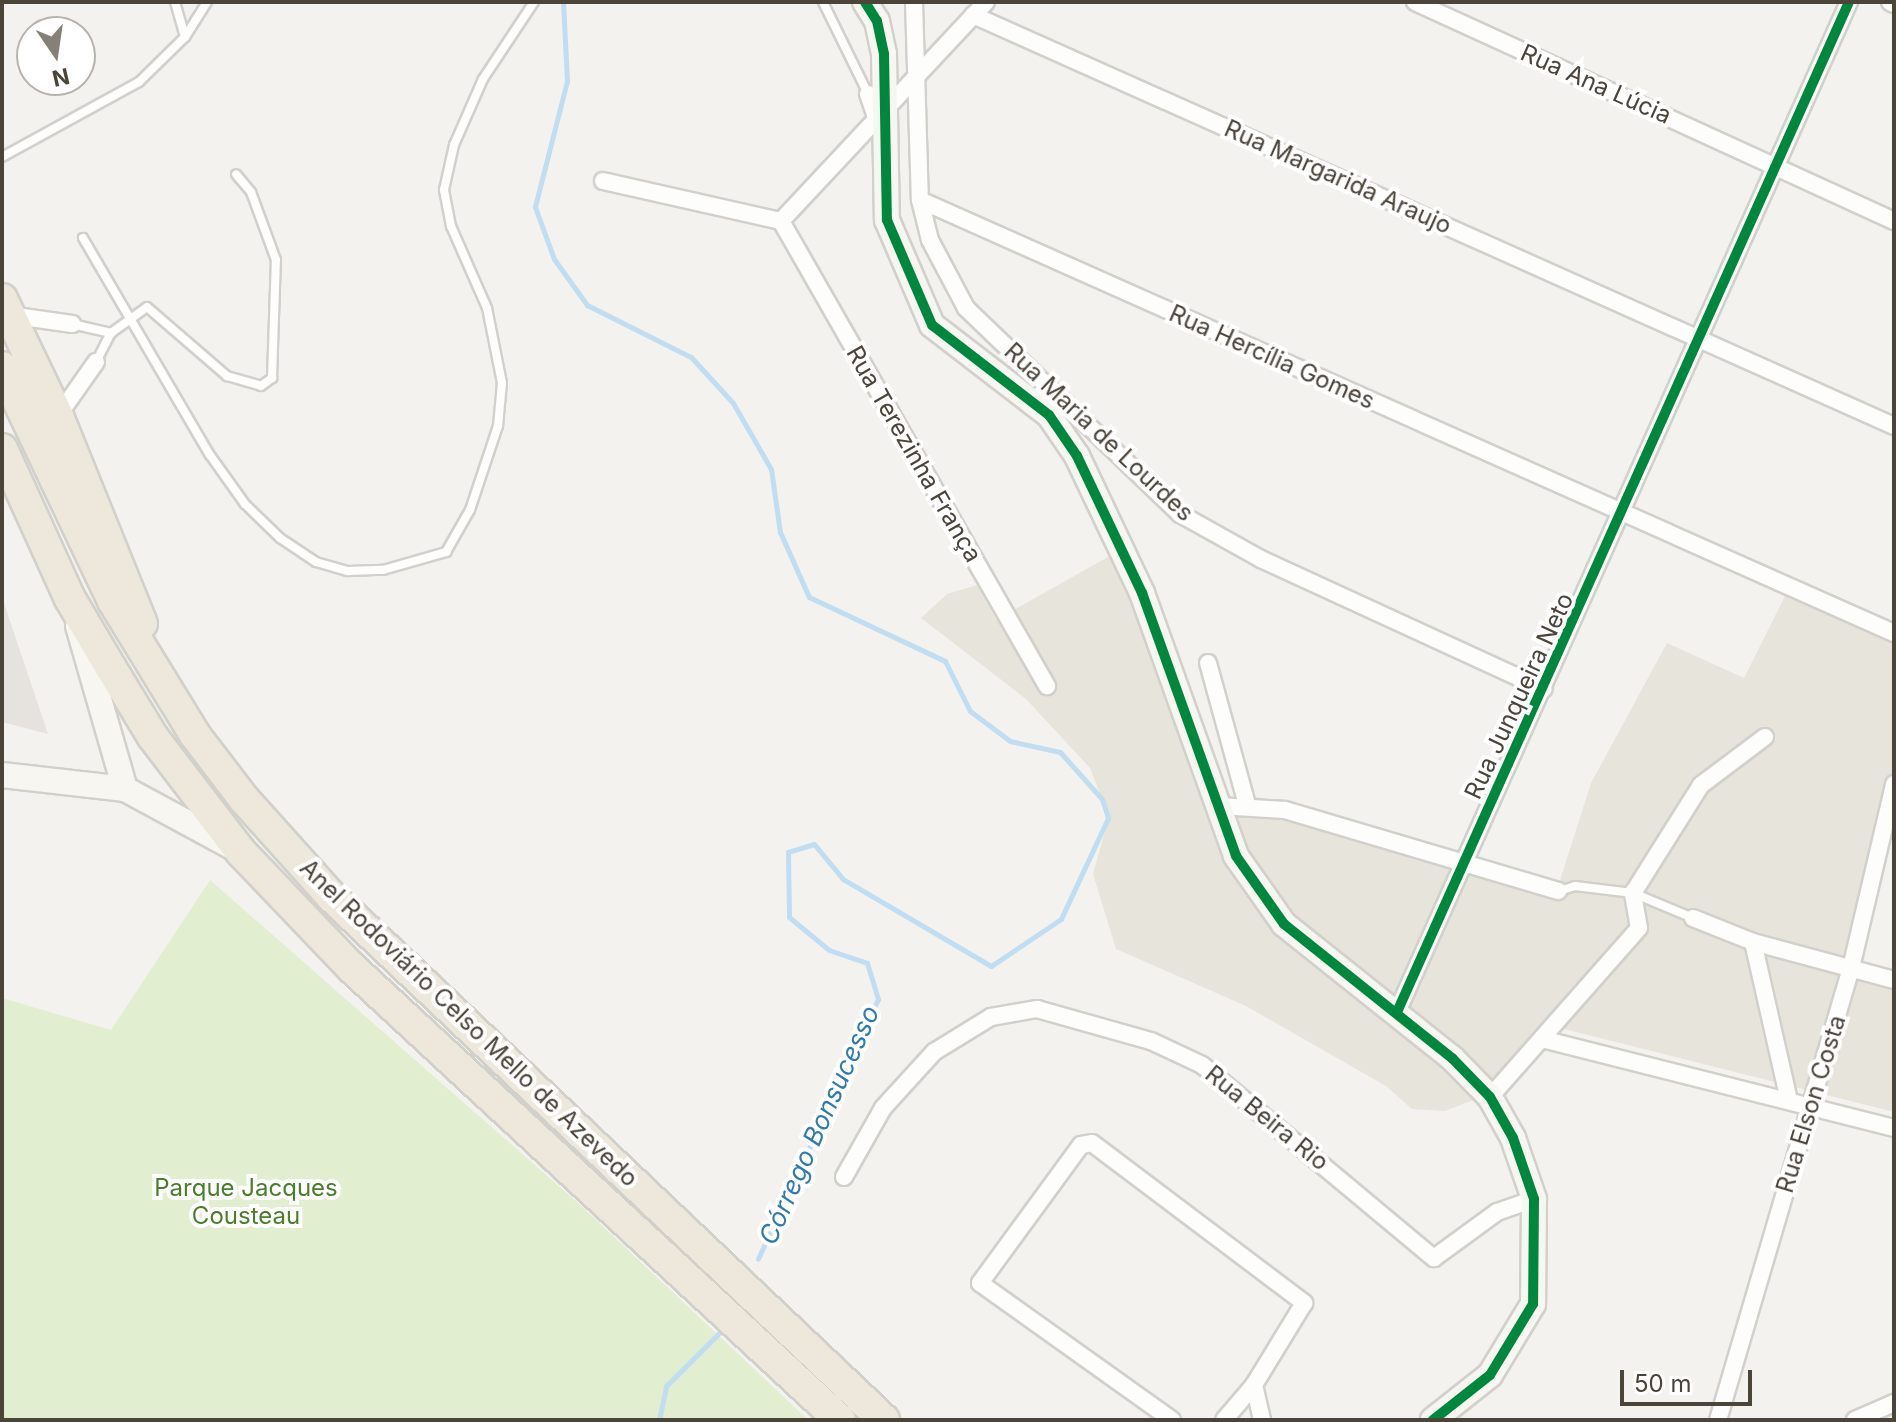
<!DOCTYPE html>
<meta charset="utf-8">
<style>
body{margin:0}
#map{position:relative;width:1896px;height:1422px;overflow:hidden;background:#f4f2ee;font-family:Inter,sans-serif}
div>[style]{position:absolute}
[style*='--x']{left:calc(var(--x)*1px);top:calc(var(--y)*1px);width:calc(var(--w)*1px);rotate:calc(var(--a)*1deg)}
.residential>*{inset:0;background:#e7e4dc}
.green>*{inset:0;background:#e1eecf}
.parking>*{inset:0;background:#e6e3df}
.stream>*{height:5px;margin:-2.5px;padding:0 2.5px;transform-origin:2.5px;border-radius:2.5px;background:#c0ddf1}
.roads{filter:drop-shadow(2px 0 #d2d0cb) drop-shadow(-2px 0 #d2d0cb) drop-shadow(0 2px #d2d0cb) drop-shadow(0 -2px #d2d0cb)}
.lane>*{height:8px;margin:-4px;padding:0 4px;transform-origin:4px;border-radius:4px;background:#fdfdfc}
.street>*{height:16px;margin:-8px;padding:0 8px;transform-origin:8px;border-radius:8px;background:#fdfdfc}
.secondary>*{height:24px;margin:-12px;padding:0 12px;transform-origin:12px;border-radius:12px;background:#f7f6f1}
.highway>*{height:30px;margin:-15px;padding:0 15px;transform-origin:15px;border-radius:15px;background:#ede8db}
.cycleway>*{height:10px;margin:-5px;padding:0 5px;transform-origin:5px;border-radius:5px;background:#00873e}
span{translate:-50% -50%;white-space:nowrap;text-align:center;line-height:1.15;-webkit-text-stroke:8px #fff;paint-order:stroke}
.street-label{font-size:24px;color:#4b4439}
.park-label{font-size:24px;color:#4a7f2a}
.water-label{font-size:26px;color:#2e7ab2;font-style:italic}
.frame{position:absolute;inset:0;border:4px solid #4b4439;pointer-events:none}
.north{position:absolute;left:16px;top:16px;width:80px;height:80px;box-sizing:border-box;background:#fff;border:2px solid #b7b4b0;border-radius:50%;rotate:167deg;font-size:22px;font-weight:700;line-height:32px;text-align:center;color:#4b4439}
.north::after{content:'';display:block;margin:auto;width:28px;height:36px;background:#868178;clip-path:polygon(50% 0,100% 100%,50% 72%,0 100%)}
.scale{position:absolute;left:1620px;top:1370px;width:132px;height:36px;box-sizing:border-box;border:4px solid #4b4439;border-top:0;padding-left:10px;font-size:24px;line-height:28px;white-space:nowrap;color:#4b4439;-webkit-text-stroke:6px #fff;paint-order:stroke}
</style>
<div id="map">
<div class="residential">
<div style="clip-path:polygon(1122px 549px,1219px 803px,1257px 797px,1298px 808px,1555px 896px,1591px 783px,1667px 643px,1744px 678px,1791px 584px,1894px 633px,1894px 779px,1843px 972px,1894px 986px,1894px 1112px,1564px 1029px,1481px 1097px,1445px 1111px,1412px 1109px,1386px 1086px,1246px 1006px,1116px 949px,1093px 874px,1109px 817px,1090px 768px,1026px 699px,921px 618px,947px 594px,977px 585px,996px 620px)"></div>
</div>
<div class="green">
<div style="clip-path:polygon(210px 880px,578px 1203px,808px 1420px,2px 1420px,2px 998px,111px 1030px)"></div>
</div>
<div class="parking">
<div style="clip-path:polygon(2px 597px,48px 734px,2px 722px)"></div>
</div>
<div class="stream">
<div style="--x:563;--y:2;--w:79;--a:87.1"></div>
<div style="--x:567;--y:81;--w:130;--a:104.3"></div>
<div style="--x:535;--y:207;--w:55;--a:69.9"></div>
<div style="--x:554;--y:259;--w:57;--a:54.3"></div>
<div style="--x:587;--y:305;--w:116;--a:26.6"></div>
<div style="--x:691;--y:357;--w:62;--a:47.6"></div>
<div style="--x:733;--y:403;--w:76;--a:60.1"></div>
<div style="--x:771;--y:469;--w:64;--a:81.9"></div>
<div style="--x:780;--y:532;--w:71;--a:66"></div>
<div style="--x:809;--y:597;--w:150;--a:25.2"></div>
<div style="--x:945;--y:661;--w:56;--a:63.4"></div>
<div style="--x:970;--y:711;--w:50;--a:36.9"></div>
<div style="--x:1010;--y:741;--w:51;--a:12.4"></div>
<div style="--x:1060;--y:752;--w:63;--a:48.2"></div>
<div style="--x:1102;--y:799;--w:20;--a:72"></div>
<div style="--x:1108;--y:818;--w:111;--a:115"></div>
<div style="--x:1061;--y:919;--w:84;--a:146.1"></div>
<div style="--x:991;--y:966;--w:172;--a:-149.6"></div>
<div style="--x:843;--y:879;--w:45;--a:-129.6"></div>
<div style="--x:814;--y:844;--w:27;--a:163"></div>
<div style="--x:788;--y:852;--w:65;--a:89.1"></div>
<div style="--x:789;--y:917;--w:52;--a:39.5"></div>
<div style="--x:829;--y:950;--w:40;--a:18.9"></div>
<div style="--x:867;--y:963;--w:38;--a:73"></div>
<div style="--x:878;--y:999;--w:286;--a:114.8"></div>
<div style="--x:659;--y:1420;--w:35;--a:-78"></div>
<div style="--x:666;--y:1386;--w:74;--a:-45"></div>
</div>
<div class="roads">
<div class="lane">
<div style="--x:175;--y:2;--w:36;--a:74"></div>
<div style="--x:823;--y:2;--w:102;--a:63.9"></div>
<div style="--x:2;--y:157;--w:156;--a:-28.7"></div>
<div style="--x:139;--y:82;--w:64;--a:-44.4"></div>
<div style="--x:185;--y:37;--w:41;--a:-57.8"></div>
<div style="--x:83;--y:238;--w:251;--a:59.7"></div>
<div style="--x:210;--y:455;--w:60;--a:54.5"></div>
<div style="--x:245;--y:504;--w:49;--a:44.2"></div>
<div style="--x:280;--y:538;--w:43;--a:33.7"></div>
<div style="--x:316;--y:562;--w:33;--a:16"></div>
<div style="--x:348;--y:571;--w:35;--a:-2"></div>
<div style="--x:383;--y:570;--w:66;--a:-15.9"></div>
<div style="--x:446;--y:552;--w:48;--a:-60.3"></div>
<div style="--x:470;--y:510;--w:89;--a:-71.6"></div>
<div style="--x:498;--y:426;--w:43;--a:-84.7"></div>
<div style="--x:502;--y:383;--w:76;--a:-101.3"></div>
<div style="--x:487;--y:308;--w:90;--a:-113.7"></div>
<div style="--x:451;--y:226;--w:37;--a:-101"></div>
<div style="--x:444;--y:190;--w:46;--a:-77.5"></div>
<div style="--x:454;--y:145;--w:72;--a:-66.3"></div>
<div style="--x:483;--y:79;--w:92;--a:-56.5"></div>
<div style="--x:72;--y:324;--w:40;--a:13"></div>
<div style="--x:96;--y:362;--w:33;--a:-63"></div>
<div style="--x:111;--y:333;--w:44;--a:-35.8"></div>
<div style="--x:147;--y:307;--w:106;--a:40.8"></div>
<div style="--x:227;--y:376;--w:35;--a:16"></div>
<div style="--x:261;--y:386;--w:14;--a:-36"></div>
<div style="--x:272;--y:378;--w:118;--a:-88.1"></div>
<div style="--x:276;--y:260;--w:72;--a:-110.2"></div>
<div style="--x:251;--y:192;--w:23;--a:-130"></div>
<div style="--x:1559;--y:891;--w:17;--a:-17"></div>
<div style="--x:1575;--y:886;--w:58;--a:6.9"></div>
<div style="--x:1633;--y:893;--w:65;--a:22.6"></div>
</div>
<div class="street">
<div style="--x:914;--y:2;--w:198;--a:88.3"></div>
<div style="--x:920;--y:200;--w:41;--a:76"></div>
<div style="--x:930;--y:240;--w:77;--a:62.1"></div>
<div style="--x:966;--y:308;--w:297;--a:43.9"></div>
<div style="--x:1180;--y:514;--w:93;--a:29.1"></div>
<div style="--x:1261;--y:559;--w:311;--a:24.7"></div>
<div style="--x:1415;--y:2;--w:527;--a:24.57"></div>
<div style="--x:1890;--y:2;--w:4;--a:27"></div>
<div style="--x:973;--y:15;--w:1009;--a:24.05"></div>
<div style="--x:868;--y:94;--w:24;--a:71"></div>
<div style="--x:603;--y:181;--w:182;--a:12.7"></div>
<div style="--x:920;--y:200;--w:1066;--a:23.97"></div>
<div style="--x:781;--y:221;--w:536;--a:60.23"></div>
<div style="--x:781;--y:221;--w:300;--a:-46.9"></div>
<div style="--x:9;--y:315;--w:64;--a:8.1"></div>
<div style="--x:58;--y:416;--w:66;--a:-54.9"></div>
<div style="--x:1208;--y:663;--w:147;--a:74.6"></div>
<div style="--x:1219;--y:806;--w:66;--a:3.5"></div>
<div style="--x:1285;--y:810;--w:285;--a:16.5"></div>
<div style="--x:1693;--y:918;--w:65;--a:21.8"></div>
<div style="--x:1753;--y:942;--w:146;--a:15.1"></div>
<div style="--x:1753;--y:942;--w:162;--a:77.2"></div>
<div style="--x:1397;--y:1012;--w:1107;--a:-65.89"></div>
<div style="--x:1546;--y:1040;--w:359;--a:14.2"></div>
<div style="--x:1490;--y:1097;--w:225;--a:-48.6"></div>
<div style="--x:1639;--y:928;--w:36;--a:-100"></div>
<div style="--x:1633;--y:893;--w:128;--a:-57.8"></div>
<div style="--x:1701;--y:785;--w:80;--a:-36.9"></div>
<div style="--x:844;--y:1177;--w:79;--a:-60.5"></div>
<div style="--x:883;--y:1108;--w:76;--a:-47.7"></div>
<div style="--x:934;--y:1052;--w:67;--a:-31.6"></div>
<div style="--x:991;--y:1017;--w:47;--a:-9.9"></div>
<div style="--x:1037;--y:1009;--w:118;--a:15.7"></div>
<div style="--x:1151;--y:1041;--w:56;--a:25.2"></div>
<div style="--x:1202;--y:1065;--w:302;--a:39.8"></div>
<div style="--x:1434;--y:1258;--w:78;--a:-36.1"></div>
<div style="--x:1497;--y:1212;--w:39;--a:-19"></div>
<div style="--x:1254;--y:1385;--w:36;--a:77"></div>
<div style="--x:1172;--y:1420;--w:236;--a:-144.5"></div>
<div style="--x:980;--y:1283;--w:171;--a:-53.8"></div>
<div style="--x:1081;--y:1145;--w:11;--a:-10"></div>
<div style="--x:1092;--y:1143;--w:266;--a:37"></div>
<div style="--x:1304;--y:1303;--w:96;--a:121.4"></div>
<div style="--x:1254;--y:1385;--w:46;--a:130.6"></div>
<div style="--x:1718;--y:1420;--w:471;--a:-73.6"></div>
<div style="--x:1851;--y:968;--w:189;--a:-76.8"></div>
<div style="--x:1855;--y:1420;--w:43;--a:-23.6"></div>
</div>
<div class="secondary">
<div style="--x:865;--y:2;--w:22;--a:58"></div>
<div style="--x:877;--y:21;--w:34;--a:78"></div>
<div style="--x:884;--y:54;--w:166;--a:89"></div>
<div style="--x:887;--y:220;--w:114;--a:66.8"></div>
<div style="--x:932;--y:325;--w:148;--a:37.6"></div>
<div style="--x:1049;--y:415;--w:50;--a:55.7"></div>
<div style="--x:1077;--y:456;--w:152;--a:64.6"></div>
<div style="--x:1142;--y:593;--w:279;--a:70.3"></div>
<div style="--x:1236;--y:856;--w:83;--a:54.8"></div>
<div style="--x:1284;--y:924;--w:215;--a:38.6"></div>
<div style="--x:1452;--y:1058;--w:54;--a:45.7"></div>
<div style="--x:1490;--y:1097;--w:47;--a:60.7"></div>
<div style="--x:1513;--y:1138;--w:65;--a:71"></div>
<div style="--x:1534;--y:1199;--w:105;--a:90.5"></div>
<div style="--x:1533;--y:1304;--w:83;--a:121.2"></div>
<div style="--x:1490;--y:1375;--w:73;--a:141.7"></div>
<div style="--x:78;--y:626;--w:170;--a:73.9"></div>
<div style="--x:125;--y:789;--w:126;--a:28.4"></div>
<div style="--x:2;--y:775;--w:124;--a:6.5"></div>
</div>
<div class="highway">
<div style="--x:2;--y:299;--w:130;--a:64.4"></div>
<div style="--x:58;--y:416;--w:224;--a:68"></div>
<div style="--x:2;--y:367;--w:259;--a:64.6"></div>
<div style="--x:113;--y:601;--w:157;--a:58.5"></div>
<div style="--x:195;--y:735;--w:81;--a:52.6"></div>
<div style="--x:244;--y:799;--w:130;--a:48.1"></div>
<div style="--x:331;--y:896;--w:762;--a:43.46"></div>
<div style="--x:2;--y:449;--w:162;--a:65.6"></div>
<div style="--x:69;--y:597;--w:82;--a:59.4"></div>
<div style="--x:111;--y:668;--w:81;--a:58.7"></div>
<div style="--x:153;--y:737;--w:145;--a:52.6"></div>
<div style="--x:241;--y:852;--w:161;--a:46.3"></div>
<div style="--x:352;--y:968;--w:665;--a:42.81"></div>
</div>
</div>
<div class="cycleway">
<div style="--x:865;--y:2;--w:22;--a:58"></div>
<div style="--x:877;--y:21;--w:34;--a:78"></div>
<div style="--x:884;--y:54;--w:166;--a:89"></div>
<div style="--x:887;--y:220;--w:114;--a:66.8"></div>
<div style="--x:932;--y:325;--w:148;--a:37.6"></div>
<div style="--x:1049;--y:415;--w:50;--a:55.7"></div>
<div style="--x:1077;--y:456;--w:152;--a:64.6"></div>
<div style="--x:1142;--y:593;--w:279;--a:70.3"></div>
<div style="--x:1236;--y:856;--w:83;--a:54.8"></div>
<div style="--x:1284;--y:924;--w:215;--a:38.6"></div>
<div style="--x:1452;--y:1058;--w:54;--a:45.7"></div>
<div style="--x:1490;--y:1097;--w:47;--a:60.7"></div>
<div style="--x:1513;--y:1138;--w:65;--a:71"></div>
<div style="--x:1534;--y:1199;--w:105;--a:90.5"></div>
<div style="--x:1533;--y:1304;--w:83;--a:121.2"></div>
<div style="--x:1490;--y:1375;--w:73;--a:141.7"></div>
<div style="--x:1397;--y:1012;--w:1107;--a:-65.89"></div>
</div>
<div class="street-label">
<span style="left:1596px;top:84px;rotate:24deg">Rua Ana Lúcia</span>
<span style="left:1338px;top:177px;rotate:24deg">Rua Margarida Araujo</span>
<span style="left:1272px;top:357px;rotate:24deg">Rua Hercília Gomes</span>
<span style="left:1099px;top:432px;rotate:43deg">Rua Maria de Lourdes</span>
<span style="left:914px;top:454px;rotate:60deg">Rua Terezinha França</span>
<span style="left:1519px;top:696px;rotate:-65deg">Rua Junqueira Neto</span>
<span style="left:469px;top:1023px;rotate:44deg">Anel Rodoviário Celso Mello de Azevedo</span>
<span style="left:1811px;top:1104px;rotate:-73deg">Rua Elson Costa</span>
<span style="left:1267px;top:1118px;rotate:39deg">Rua Beira Rio</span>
</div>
<div class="park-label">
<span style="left:246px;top:1202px">Parque Jacques<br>Cousteau</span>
</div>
<div class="water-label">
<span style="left:819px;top:1125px;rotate:-66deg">Córrego Bonsucesso</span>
</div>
<div class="frame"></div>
<div class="north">N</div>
<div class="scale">50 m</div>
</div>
